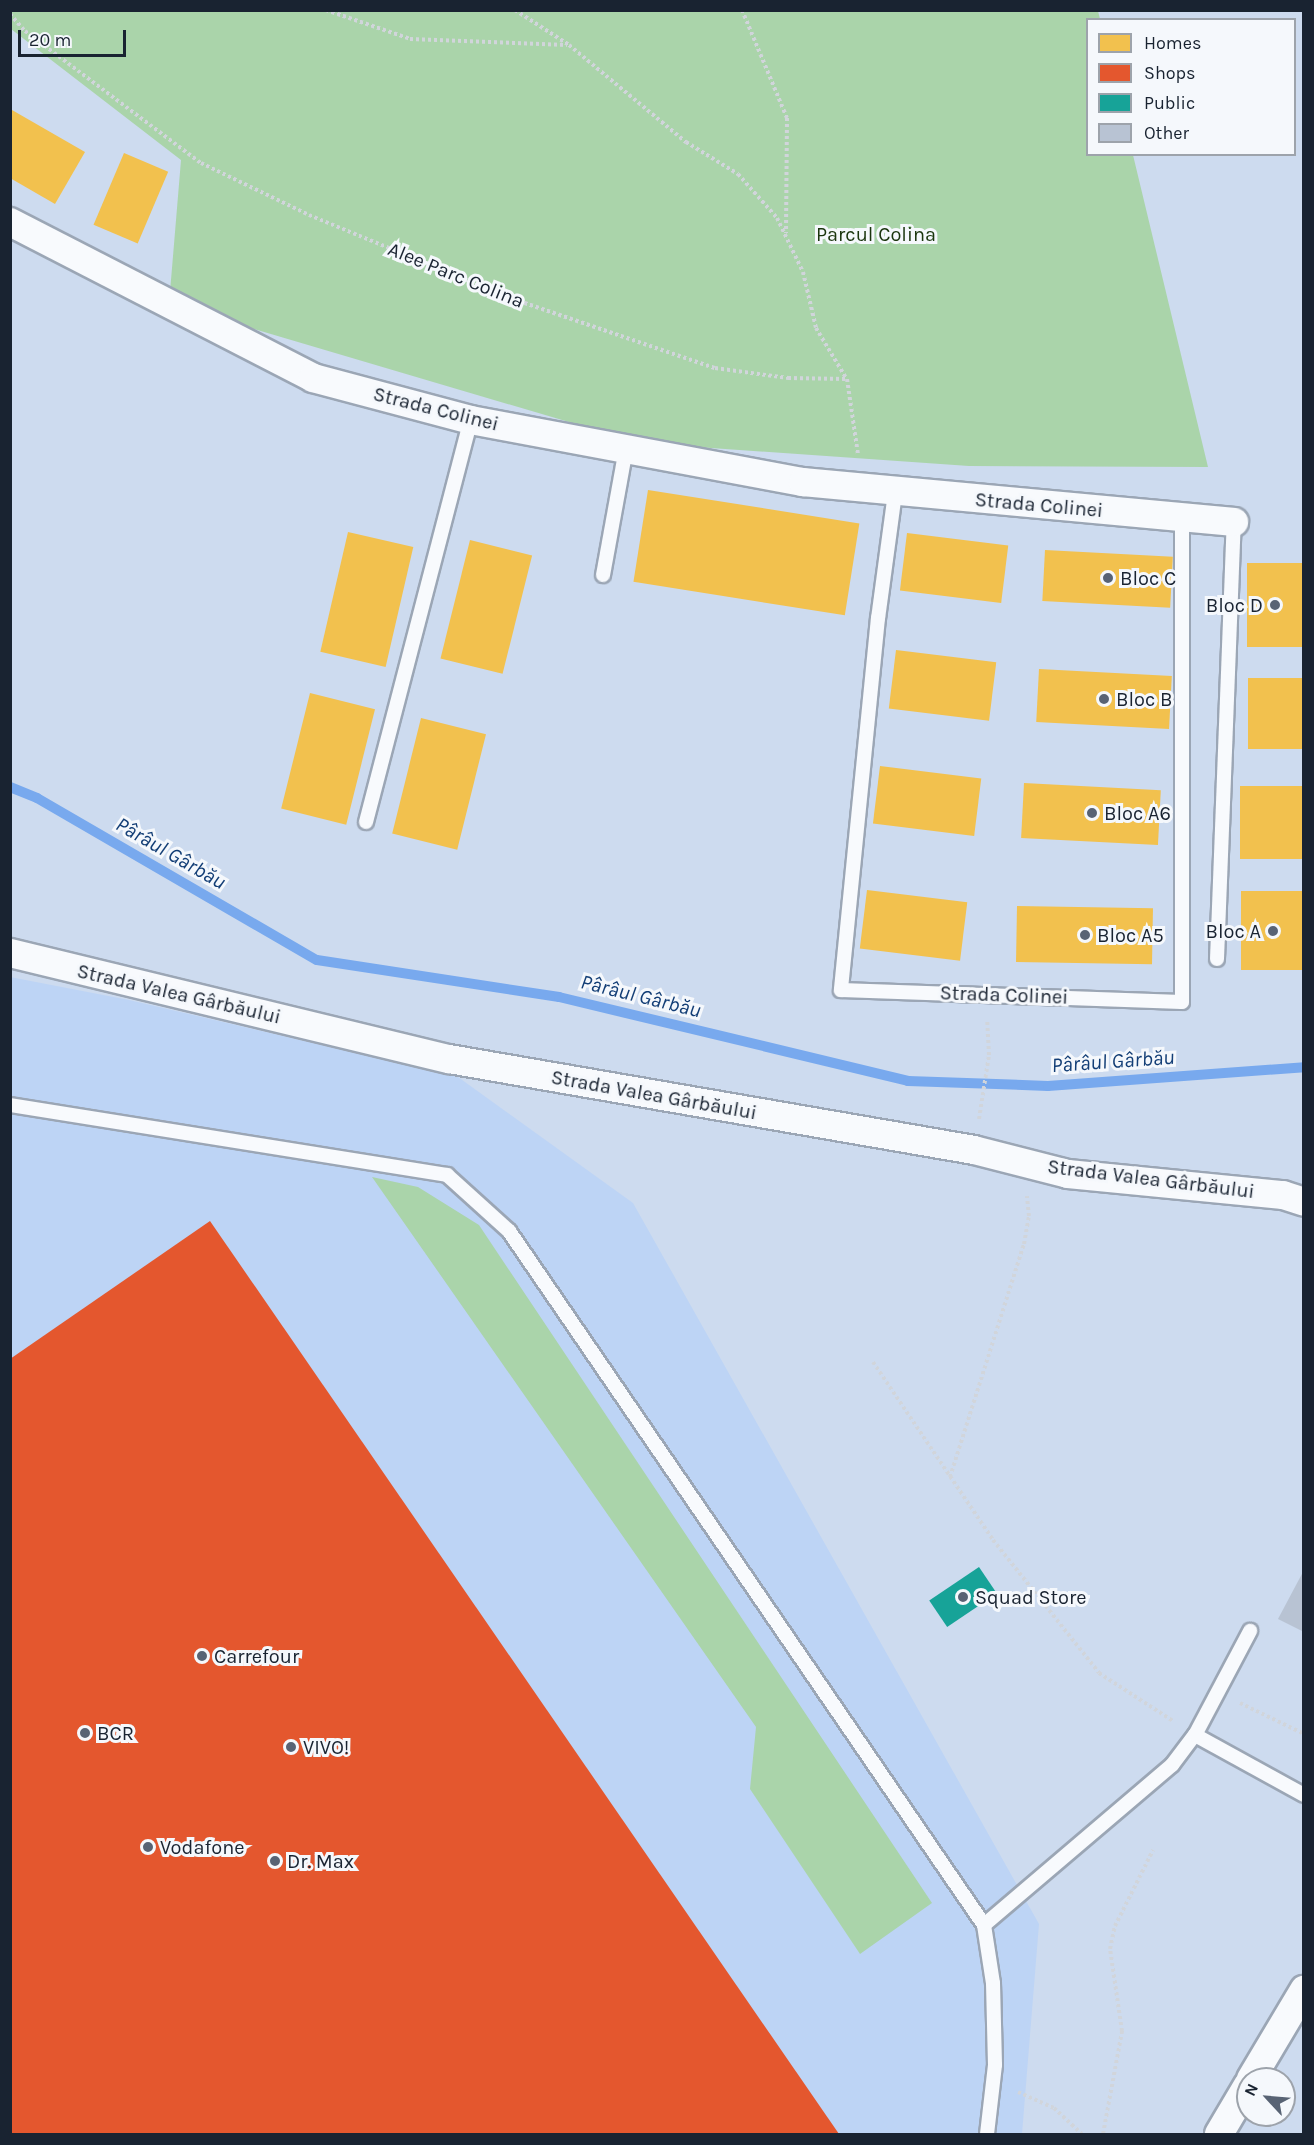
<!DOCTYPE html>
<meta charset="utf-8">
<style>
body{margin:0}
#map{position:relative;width:1314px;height:2145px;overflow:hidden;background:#cddbef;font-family:Karla,sans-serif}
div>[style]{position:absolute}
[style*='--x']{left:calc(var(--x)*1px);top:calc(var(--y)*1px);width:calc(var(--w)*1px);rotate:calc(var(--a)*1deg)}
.built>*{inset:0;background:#bdd4f5}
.green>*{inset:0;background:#aad4aa}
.homes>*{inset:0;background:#f2c14e;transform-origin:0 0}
.shops>*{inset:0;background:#e4572e}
.public>*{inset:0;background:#17a398;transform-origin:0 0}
.stream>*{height:10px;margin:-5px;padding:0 5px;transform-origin:5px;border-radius:5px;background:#78a9ee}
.building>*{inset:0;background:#b8c3d3}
.path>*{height:4px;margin-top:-2px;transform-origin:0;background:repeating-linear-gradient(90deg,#d1d5db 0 3px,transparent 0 6px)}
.roads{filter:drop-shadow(2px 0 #9ba6b5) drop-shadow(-2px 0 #9ba6b5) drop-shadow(0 2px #9ba6b5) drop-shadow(0 -2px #9ba6b5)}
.service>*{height:14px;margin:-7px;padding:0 7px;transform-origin:7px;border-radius:7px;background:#f8fafd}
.minor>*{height:28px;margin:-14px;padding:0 14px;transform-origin:14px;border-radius:14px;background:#f8fafd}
.dots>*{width:16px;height:16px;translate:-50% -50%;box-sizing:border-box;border:3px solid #f5f8fc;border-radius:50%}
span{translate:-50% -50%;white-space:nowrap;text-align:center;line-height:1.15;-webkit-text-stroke:6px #f5f8fc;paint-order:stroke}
.park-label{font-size:20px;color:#1a350d}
.street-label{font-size:20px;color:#192331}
.poi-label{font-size:20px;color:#192331}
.left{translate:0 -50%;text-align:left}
.right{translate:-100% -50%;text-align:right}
.water-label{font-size:21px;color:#133e76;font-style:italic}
.frame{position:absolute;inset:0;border:12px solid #192331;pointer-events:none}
.legend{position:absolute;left:1086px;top:18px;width:210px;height:138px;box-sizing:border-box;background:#f5f8fc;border:2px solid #9da3ab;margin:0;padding:8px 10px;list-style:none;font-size:18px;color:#192331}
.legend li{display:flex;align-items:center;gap:12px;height:30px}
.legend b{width:30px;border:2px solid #9da3ab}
.north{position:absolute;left:1236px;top:2067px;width:60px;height:60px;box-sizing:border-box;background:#f5f8fc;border:2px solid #9da3ab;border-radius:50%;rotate:296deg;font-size:16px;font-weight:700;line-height:24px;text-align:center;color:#192331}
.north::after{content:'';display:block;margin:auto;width:21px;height:27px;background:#586374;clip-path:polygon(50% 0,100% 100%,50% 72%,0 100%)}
.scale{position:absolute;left:18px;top:30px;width:108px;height:27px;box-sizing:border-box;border:3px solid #192331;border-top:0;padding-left:8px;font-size:18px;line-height:21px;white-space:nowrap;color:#192331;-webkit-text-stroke:4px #f5f8fc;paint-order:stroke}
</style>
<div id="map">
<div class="built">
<div style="clip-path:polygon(10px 977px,129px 1000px,458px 1077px,633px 1203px,1039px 1924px,1022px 2134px,11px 2134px)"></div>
</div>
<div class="green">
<div style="clip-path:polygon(10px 11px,1098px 11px,1100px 19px,1088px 20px,1088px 154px,1133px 155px,1208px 467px,969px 466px,640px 443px,169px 304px,181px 160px,11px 29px)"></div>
<div style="clip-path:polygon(372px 1177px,418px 1187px,479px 1225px,932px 1903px,860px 1954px,750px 1789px,756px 1727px)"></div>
</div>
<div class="homes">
<div style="clip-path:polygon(12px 110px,85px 152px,55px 204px,10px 178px)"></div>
<div style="left:124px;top:153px;width:48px;height:78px;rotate:23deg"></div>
<div style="left:648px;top:490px;width:214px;height:93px;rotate:9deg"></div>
<div style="left:348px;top:532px;width:67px;height:123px;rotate:13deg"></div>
<div style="left:907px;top:533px;width:102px;height:58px;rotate:7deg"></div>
<div style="left:470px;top:540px;width:64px;height:122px;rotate:14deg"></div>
<div style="left:1045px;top:550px;width:128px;height:51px;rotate:3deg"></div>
<div style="left:1247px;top:563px;width:57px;height:84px"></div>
<div style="left:896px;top:650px;width:101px;height:59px;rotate:7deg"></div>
<div style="left:1039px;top:669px;width:133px;height:53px;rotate:3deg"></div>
<div style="left:1304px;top:678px;width:71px;height:56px;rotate:90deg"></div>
<div style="left:310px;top:693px;width:67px;height:119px;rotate:14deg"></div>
<div style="left:421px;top:718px;width:67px;height:119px;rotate:14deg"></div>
<div style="left:880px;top:766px;width:102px;height:58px;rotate:7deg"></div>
<div style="left:1024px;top:783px;width:137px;height:55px;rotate:3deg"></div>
<div style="left:1304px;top:786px;width:73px;height:64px;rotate:90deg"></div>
<div style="left:867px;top:890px;width:101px;height:59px;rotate:7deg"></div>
<div style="left:1304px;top:891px;width:79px;height:63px;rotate:90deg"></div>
<div style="left:1017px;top:906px;width:136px;height:56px;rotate:1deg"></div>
</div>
<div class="shops">
<div style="clip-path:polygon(210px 1221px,839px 2134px,10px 2134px,10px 1359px)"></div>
</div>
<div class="public">
<div style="left:979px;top:1567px;width:32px;height:60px;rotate:56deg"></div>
</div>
<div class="stream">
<div style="--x:10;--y:787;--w:29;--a:22"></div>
<div style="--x:37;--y:798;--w:323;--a:30.1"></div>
<div style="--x:317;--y:960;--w:245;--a:8.7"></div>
<div style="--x:559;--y:997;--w:359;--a:13.5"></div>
<div style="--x:908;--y:1081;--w:140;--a:2"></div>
<div style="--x:1048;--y:1086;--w:257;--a:-4.2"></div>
</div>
<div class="building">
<div style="clip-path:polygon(1304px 1570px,1304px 1632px,1278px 1619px)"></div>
</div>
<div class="path">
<div style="--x:326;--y:10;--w:89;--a:19"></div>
<div style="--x:410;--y:39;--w:157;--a:2.2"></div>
<div style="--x:515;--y:10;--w:64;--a:32.9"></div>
<div style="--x:569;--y:45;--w:152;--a:39.7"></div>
<div style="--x:686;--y:142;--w:61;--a:31.6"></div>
<div style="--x:738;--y:174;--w:59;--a:48.4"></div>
<div style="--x:777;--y:218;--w:60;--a:64.3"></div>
<div style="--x:803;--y:272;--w:57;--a:76.9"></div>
<div style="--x:816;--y:328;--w:58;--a:59"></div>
<div style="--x:742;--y:10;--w:117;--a:67.4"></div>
<div style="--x:787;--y:118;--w:115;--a:90.5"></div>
<div style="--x:10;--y:14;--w:23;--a:49"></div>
<div style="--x:25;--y:31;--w:220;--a:36.9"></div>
<div style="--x:201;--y:163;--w:120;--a:25.7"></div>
<div style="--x:309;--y:215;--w:221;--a:22.4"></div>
<div style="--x:513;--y:299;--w:213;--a:18.9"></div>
<div style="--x:715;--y:368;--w:74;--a:7.8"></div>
<div style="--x:788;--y:378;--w:59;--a:1"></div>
<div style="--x:847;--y:379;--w:76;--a:81.7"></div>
<div style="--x:979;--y:1119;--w:65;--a:-81.1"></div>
<div style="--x:989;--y:1055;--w:35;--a:-93"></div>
<div style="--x:873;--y:1362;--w:215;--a:56"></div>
<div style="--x:993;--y:1540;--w:170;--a:51.4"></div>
<div style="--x:1099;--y:1673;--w:88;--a:33"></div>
<div style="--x:950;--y:1477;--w:244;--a:-72.4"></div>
<div style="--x:1024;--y:1244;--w:28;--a:-80"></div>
<div style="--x:1029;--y:1216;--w:20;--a:-96"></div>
<div style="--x:1240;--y:1703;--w:71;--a:25.8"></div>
<div style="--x:1018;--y:2092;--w:39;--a:24"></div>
<div style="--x:1054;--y:2108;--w:38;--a:43"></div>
<div style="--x:1103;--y:2134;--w:105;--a:-79.5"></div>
<div style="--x:1122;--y:2031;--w:83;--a:-98.3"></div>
<div style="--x:1110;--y:1949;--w:24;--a:-78"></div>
<div style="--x:1115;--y:1926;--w:85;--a:-63.4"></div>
</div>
<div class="roads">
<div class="service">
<div style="--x:895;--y:493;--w:126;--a:97.7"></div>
<div style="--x:878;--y:618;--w:374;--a:95.7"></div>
<div style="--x:841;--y:990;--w:341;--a:2"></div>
<div style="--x:1182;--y:1002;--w:484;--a:-90"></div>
<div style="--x:603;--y:575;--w:128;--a:-79.7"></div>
<div style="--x:366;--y:822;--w:415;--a:-75.4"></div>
<div style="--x:1217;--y:959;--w:437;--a:-87.8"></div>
<div style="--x:10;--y:1105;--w:443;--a:9.1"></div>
<div style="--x:447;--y:1175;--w:84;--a:42.1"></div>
<div style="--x:509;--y:1231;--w:841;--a:55.61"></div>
<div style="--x:984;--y:1925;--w:59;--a:81.2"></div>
<div style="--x:993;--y:1983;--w:82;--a:88.6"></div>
<div style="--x:995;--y:2065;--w:69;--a:96.6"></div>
<div style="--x:1195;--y:1735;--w:124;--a:28.8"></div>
<div style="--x:984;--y:1925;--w:247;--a:-40.4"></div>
<div style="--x:1172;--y:1765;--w:38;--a:-53"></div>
<div style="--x:1195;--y:1735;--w:118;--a:-62.1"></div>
</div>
<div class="minor">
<div style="--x:10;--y:222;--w:341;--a:27.2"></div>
<div style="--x:313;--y:378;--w:163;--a:14.9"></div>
<div style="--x:471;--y:420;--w:338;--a:10.6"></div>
<div style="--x:803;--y:482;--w:433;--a:5.3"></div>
<div style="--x:10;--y:953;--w:452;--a:13.6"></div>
<div style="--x:449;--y:1059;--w:533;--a:9.83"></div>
<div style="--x:974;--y:1150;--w:97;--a:14.3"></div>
<div style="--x:1068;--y:1174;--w:216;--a:5.6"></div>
<div style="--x:1283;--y:1195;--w:22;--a:18"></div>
<div style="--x:1251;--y:2079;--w:104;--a:-59.2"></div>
<div style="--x:1219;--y:2134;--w:57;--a:-59.4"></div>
</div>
</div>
<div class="dots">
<div style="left:1108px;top:578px;background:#586374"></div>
<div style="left:1275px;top:605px;background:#586374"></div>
<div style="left:1104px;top:699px;background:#586374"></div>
<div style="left:1092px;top:813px;background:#586374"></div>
<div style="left:1273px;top:931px;background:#586374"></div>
<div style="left:1085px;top:935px;background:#586374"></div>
<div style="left:963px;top:1597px;background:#586374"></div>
<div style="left:202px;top:1656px;background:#586374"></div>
<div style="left:85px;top:1733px;background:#586374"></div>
<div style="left:291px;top:1747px;background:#586374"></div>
<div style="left:148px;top:1847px;background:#586374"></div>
<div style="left:275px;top:1861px;background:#586374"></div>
</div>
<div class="park-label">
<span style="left:876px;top:234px">Parcul Colina</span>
</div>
<div class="street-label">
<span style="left:456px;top:275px;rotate:22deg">Alee Parc Colina</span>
<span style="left:436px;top:409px;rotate:14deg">Strada Colinei</span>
<span style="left:1039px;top:505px;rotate:5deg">Strada Colinei</span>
<span style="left:179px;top:994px;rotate:13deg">Strada Valea Gârbăului</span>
<span style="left:1004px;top:995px;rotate:2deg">Strada Colinei</span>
<span style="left:654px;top:1095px;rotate:10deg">Strada Valea Gârbăului</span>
<span style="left:1151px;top:1179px;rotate:7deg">Strada Valea Gârbăului</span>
</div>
<div class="poi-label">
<span class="left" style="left:1120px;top:578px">Bloc C</span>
<span class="right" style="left:1263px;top:605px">Bloc D</span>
<span class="left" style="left:1116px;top:699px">Bloc B</span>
<span class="left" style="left:1104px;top:813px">Bloc A6</span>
<span class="right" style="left:1261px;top:931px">Bloc A</span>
<span class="left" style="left:1097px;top:935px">Bloc A5</span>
<span class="left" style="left:975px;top:1597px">Squad Store</span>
<span class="left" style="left:214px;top:1656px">Carrefour</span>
<span class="left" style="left:97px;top:1733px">BCR</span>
<span class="left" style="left:303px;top:1747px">VIVO!</span>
<span class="left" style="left:160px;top:1847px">Vodafone</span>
<span class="left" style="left:287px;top:1861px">Dr. Max</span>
</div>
<div class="water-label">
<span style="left:171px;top:853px;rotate:30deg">Pârâul Gârbău</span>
<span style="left:641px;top:996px;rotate:14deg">Pârâul Gârbău</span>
<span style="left:1113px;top:1061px;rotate:-4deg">Pârâul Gârbău</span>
</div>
<div class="frame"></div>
<ul class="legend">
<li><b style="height:16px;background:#f2c14e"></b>Homes</li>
<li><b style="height:16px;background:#e4572e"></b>Shops</li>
<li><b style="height:16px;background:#17a398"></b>Public</li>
<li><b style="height:16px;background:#b8c3d3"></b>Other</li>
</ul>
<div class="north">N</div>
<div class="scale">20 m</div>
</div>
